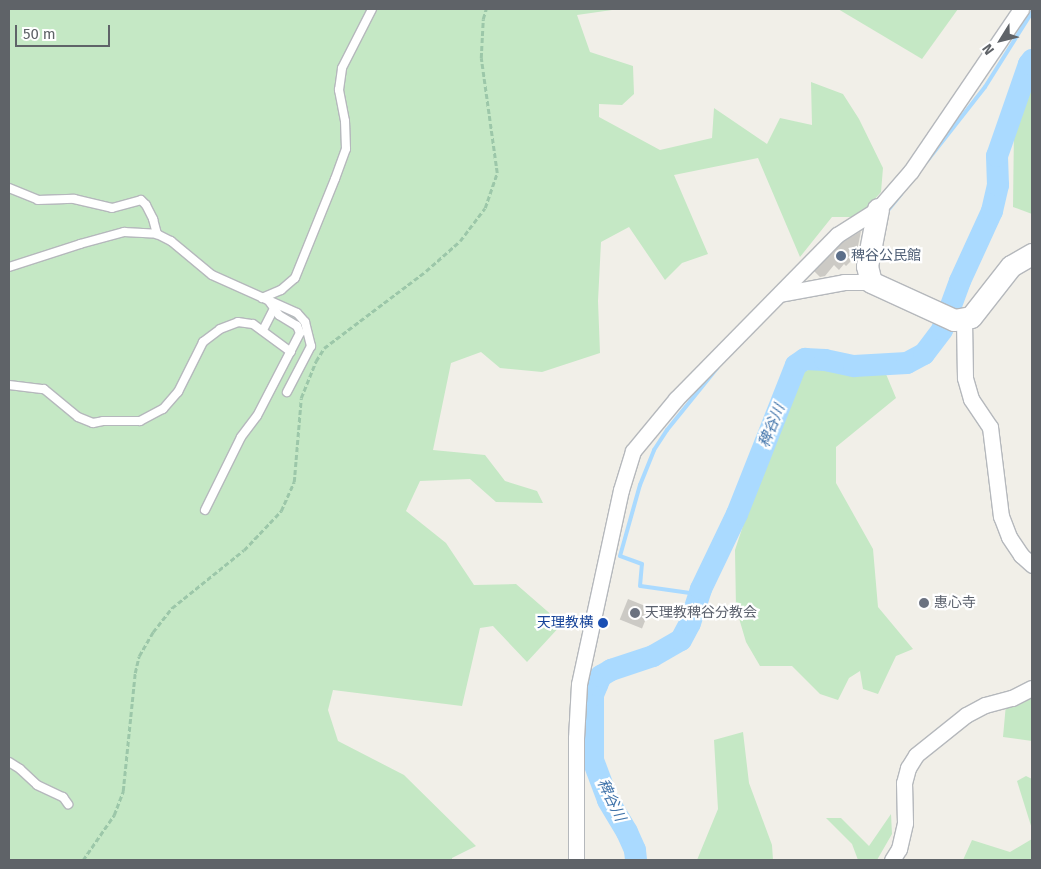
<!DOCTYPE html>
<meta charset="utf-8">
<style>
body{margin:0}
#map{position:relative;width:1041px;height:869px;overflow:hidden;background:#f1efe8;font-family:"Fira Sans","Noto Sans JP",sans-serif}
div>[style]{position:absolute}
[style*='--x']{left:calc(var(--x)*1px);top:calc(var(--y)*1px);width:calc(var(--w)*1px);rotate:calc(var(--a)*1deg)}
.green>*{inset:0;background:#c5e8c5}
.stream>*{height:4px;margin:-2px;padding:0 2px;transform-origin:2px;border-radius:2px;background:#aadaff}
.river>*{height:22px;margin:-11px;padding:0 11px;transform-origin:11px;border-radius:11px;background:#aadaff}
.building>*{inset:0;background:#cccac5;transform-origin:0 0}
.path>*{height:2.5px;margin-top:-1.25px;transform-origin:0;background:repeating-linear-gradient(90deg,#9cc7a9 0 5px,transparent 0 7.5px)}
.roads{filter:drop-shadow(1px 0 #b5b8bc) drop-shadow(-1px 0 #b5b8bc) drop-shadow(0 1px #b5b8bc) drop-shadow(0 -1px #b5b8bc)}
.service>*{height:8px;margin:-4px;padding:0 4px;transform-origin:4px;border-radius:4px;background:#fff}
.minor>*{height:15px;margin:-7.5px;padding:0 7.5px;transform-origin:7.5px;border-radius:7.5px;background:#fff}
.secondary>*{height:21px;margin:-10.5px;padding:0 10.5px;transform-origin:10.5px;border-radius:10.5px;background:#fff}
.dots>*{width:14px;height:14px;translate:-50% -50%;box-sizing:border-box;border:2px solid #fff;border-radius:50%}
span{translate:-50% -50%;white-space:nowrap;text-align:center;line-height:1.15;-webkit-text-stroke:4.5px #fff;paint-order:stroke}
.service-label{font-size:14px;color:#4e5e75}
.left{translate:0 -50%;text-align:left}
.worship-label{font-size:14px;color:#5b616d}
.transit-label{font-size:14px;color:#164399}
.right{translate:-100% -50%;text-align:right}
.water-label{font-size:15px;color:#4174aa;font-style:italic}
.frame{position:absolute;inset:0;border:10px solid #5f6368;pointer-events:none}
.north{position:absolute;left:976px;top:15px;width:50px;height:50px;-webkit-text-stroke:4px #fff;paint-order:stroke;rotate:234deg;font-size:14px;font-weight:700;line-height:20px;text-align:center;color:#5f6368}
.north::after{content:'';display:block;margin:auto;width:18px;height:22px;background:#5f6368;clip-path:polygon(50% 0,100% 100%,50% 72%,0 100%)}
.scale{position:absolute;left:15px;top:25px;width:95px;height:22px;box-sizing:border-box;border:2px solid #5f6368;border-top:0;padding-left:6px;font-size:15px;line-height:18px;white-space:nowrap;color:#5f6368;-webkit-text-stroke:4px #fff;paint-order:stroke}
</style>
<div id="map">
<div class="green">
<div style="clip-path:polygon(9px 9px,619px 9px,577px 15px,590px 52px,633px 66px,634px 94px,622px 105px,599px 104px,599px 117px,660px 150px,712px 138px,714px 108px,767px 144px,780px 118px,812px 125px,811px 82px,843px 94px,859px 119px,883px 168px,881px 192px,859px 217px,832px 217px,800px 257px,758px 158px,674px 175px,708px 254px,682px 263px,665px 280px,629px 227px,601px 242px,598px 301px,600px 353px,542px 372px,500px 368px,481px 352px,451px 363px,433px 450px,485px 455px,505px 481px,537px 491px,543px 503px,496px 502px,470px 479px,420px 481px,406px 511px,446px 543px,474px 585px,516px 584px,562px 624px,527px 662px,493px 626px,480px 628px,462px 706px,333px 690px,328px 710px,338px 741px,404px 775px,476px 846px,452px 858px,452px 860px,9px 860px)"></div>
<div style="clip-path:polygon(838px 9px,958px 9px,922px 59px)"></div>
<div style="clip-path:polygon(1032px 74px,1032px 214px,1013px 207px,1014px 128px)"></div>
<div style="clip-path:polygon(832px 364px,886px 374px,896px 398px,836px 447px,836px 483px,873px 549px,878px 607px,913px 649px,896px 656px,878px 694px,863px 689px,860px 671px,849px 678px,838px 700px,820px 694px,792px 666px,760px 666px,746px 642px,736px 608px,735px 550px,793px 374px)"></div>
<div style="clip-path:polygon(1032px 693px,1032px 741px,1003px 737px,1006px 704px)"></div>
<div style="clip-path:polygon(743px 732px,749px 783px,772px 845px,773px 860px,697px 860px,718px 809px,714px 740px)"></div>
<div style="clip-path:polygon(1026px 776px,1032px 779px,1032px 829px,1017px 781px)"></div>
<div style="clip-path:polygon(891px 814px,892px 834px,877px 860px,858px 860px,852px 844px,826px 818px,841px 818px,869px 846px)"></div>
<div style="clip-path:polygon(1032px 839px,1032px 860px,963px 860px,972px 840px,1010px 852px)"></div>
</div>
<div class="stream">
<div style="--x:927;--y:161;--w:94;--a:-51.9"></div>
<div style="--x:985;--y:87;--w:89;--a:-57.9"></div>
<div style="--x:885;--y:214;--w:26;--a:-51"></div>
<div style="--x:699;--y:596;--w:9;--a:-162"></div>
<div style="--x:690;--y:593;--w:50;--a:-172"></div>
<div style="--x:640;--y:586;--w:22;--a:-85"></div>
<div style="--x:642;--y:564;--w:23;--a:-160"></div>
<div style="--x:620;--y:556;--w:74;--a:-74.3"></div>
<div style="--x:640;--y:485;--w:38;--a:-68"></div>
<div style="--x:654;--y:450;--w:24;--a:-57"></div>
<div style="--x:667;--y:430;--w:81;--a:-51"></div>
</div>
<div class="river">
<div style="--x:636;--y:860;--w:10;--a:-96"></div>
<div style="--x:635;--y:850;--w:20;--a:-114"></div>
<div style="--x:627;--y:832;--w:37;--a:-121"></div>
<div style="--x:608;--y:800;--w:43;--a:-110.6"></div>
<div style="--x:593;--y:760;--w:65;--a:-90"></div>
<div style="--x:593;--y:695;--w:11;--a:-68"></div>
<div style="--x:597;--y:685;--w:10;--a:-66"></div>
<div style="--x:601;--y:676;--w:12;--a:-31"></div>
<div style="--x:611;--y:670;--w:44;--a:-18.4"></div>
<div style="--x:653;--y:656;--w:32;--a:-30"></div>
<div style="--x:681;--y:640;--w:19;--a:-62"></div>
<div style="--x:690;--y:623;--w:36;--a:-72"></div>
<div style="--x:701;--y:589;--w:83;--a:-64.4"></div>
<div style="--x:737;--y:514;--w:160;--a:-68.4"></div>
<div style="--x:796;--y:365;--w:11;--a:-34"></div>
<div style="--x:805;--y:359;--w:20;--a:3"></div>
<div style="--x:825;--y:360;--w:30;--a:12"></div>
<div style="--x:854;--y:366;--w:53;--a:-3.2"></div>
<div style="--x:907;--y:363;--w:19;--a:-28"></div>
<div style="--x:924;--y:354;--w:30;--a:-53"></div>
<div style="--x:942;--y:330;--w:52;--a:-69.8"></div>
<div style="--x:960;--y:281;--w:77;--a:-65.4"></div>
<div style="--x:992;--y:211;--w:27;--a:-77"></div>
<div style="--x:998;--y:185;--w:29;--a:-92"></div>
<div style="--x:997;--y:156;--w:97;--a:-70.8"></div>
<div style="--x:1029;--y:64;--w:5;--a:-53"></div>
</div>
<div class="building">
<div style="clip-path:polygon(861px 231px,856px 256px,846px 266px,844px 264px,839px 270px,834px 265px,825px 276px,820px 277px,814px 271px,843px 242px)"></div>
<div style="left:628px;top:599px;width:24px;height:22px;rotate:22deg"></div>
</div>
<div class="path">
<div style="--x:83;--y:860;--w:55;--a:-55.4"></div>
<div style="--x:114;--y:815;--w:26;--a:-69"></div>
<div style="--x:123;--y:791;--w:119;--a:-84.2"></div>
<div style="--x:135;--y:673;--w:17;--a:-77"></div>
<div style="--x:139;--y:656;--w:28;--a:-60"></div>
<div style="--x:153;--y:632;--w:31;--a:-52"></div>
<div style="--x:172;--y:608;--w:92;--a:-38.9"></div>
<div style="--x:244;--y:550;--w:54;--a:-46.5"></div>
<div style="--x:281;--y:511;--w:32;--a:-66"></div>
<div style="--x:294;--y:482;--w:84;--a:-85.2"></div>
<div style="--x:301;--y:398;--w:40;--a:-68"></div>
<div style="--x:316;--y:361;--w:15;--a:-58"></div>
<div style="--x:324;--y:348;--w:128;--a:-37"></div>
<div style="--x:426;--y:271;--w:45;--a:-41.4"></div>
<div style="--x:460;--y:241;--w:41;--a:-52.9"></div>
<div style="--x:485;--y:208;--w:37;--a:-71"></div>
<div style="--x:497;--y:173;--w:116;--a:-97.9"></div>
<div style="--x:481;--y:58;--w:39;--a:-87"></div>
<div style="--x:483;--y:19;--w:10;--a:-73"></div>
</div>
<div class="roads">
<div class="service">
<div style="--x:9;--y:188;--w:31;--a:22"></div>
<div style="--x:38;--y:200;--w:36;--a:-2"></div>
<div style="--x:74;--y:199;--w:39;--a:13"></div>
<div style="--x:112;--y:208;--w:30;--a:-15"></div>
<div style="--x:141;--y:200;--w:7;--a:45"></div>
<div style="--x:146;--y:205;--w:16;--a:63"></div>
<div style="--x:153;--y:219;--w:16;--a:75"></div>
<div style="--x:9;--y:267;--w:75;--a:-17.9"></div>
<div style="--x:80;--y:244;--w:46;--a:-15.3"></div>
<div style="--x:124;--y:232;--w:33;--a:3"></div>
<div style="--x:157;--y:234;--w:16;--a:27"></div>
<div style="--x:171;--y:241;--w:53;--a:39.7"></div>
<div style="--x:212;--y:275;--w:93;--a:24.1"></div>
<div style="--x:297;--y:313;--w:12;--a:48"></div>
<div style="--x:305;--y:322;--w:25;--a:76"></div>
<div style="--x:311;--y:346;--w:52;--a:117.6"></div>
<div style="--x:262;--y:298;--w:21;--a:-23"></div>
<div style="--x:281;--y:290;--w:18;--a:-41"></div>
<div style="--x:295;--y:278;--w:107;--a:-68"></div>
<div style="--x:335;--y:179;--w:32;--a:-70"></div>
<div style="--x:346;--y:149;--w:28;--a:-92"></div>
<div style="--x:345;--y:121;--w:32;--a:-101"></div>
<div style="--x:339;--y:90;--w:22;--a:-82"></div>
<div style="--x:342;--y:68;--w:66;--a:-63"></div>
<div style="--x:263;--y:330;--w:25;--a:-63"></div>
<div style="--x:9;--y:385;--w:35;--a:7"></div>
<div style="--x:44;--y:389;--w:44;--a:39.5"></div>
<div style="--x:78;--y:417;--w:16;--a:22"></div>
<div style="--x:93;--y:423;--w:10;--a:-11"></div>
<div style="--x:103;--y:421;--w:37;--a:0"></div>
<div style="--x:140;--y:421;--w:26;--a:-28"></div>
<div style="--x:163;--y:409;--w:23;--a:-49"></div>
<div style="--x:178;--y:392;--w:56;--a:-63.4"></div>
<div style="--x:203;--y:342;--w:21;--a:-37"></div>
<div style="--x:220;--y:329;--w:19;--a:-21"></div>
<div style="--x:238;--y:322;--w:15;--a:8"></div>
<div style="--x:253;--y:324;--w:47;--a:36.4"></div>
<div style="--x:205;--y:510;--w:81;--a:-63.7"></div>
<div style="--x:241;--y:437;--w:26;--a:-53"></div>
<div style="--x:257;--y:416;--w:93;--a:-62.6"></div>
<div style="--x:300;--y:333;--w:8;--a:-113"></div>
<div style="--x:297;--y:326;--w:21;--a:-149"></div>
<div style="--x:279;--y:315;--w:17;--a:-126"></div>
<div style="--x:9;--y:762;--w:13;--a:32"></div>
<div style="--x:20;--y:769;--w:23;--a:43"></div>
<div style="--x:37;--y:785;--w:29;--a:25"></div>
<div style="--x:63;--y:797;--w:9;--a:54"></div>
</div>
<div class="minor">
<div style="--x:780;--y:294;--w:65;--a:-10.6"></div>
<div style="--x:844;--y:282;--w:27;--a:0"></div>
<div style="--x:964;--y:320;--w:58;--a:89"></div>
<div style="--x:965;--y:378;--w:22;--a:74"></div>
<div style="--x:971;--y:399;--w:34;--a:56"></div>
<div style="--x:990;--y:427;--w:90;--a:83"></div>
<div style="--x:1001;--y:516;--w:22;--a:69"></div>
<div style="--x:1009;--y:537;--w:22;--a:56"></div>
<div style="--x:1021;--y:555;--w:15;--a:42"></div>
<div style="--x:576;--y:860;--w:122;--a:-90"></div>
<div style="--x:576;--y:738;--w:54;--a:-86.8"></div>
<div style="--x:579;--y:684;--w:198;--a:-77.8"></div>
<div style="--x:621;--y:490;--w:41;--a:-72.9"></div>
<div style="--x:633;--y:451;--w:67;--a:-50.4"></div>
<div style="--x:676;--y:399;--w:230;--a:-45.5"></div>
<div style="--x:837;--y:235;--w:49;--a:-32.4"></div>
<div style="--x:878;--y:209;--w:50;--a:-49"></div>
<div style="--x:911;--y:171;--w:196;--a:-55.8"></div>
<div style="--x:892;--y:860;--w:13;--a:-58"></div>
<div style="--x:899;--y:849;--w:27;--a:-77"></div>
<div style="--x:905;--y:823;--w:40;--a:-91.4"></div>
<div style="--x:904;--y:783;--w:16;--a:-75"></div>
<div style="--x:908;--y:768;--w:15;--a:-58"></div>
<div style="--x:916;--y:755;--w:64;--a:-38.7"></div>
<div style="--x:966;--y:715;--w:21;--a:-28"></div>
<div style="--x:985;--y:705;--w:28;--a:-15"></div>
<div style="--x:1012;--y:698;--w:22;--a:-27"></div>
</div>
<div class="secondary">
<div style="--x:878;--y:209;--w:58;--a:100.9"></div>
<div style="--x:867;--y:266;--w:16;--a:76"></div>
<div style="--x:871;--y:282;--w:91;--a:24.6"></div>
<div style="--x:954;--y:320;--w:17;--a:-10"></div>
<div style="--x:971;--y:317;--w:65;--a:-51.9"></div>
<div style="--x:1011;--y:266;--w:24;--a:-30"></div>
</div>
</div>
<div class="dots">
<div style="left:841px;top:256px;background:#5c6f8a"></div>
<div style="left:924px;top:603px;background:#6b7280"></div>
<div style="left:635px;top:613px;background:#6b7280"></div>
<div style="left:603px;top:623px;background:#1a4fb4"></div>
</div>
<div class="service-label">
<span class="left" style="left:851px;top:256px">稗谷公民館</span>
</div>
<div class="worship-label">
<span class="left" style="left:934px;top:603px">惠心寺</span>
<span class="left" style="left:645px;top:613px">天理教稗谷分教会</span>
</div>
<div class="transit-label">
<span class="right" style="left:593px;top:623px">天理教横</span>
</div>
<div class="water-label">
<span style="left:772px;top:426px;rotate:-68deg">稗谷川</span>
<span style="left:611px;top:800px;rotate:64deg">稗谷川</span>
</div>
<div class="frame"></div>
<div class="north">N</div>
<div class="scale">50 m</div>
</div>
